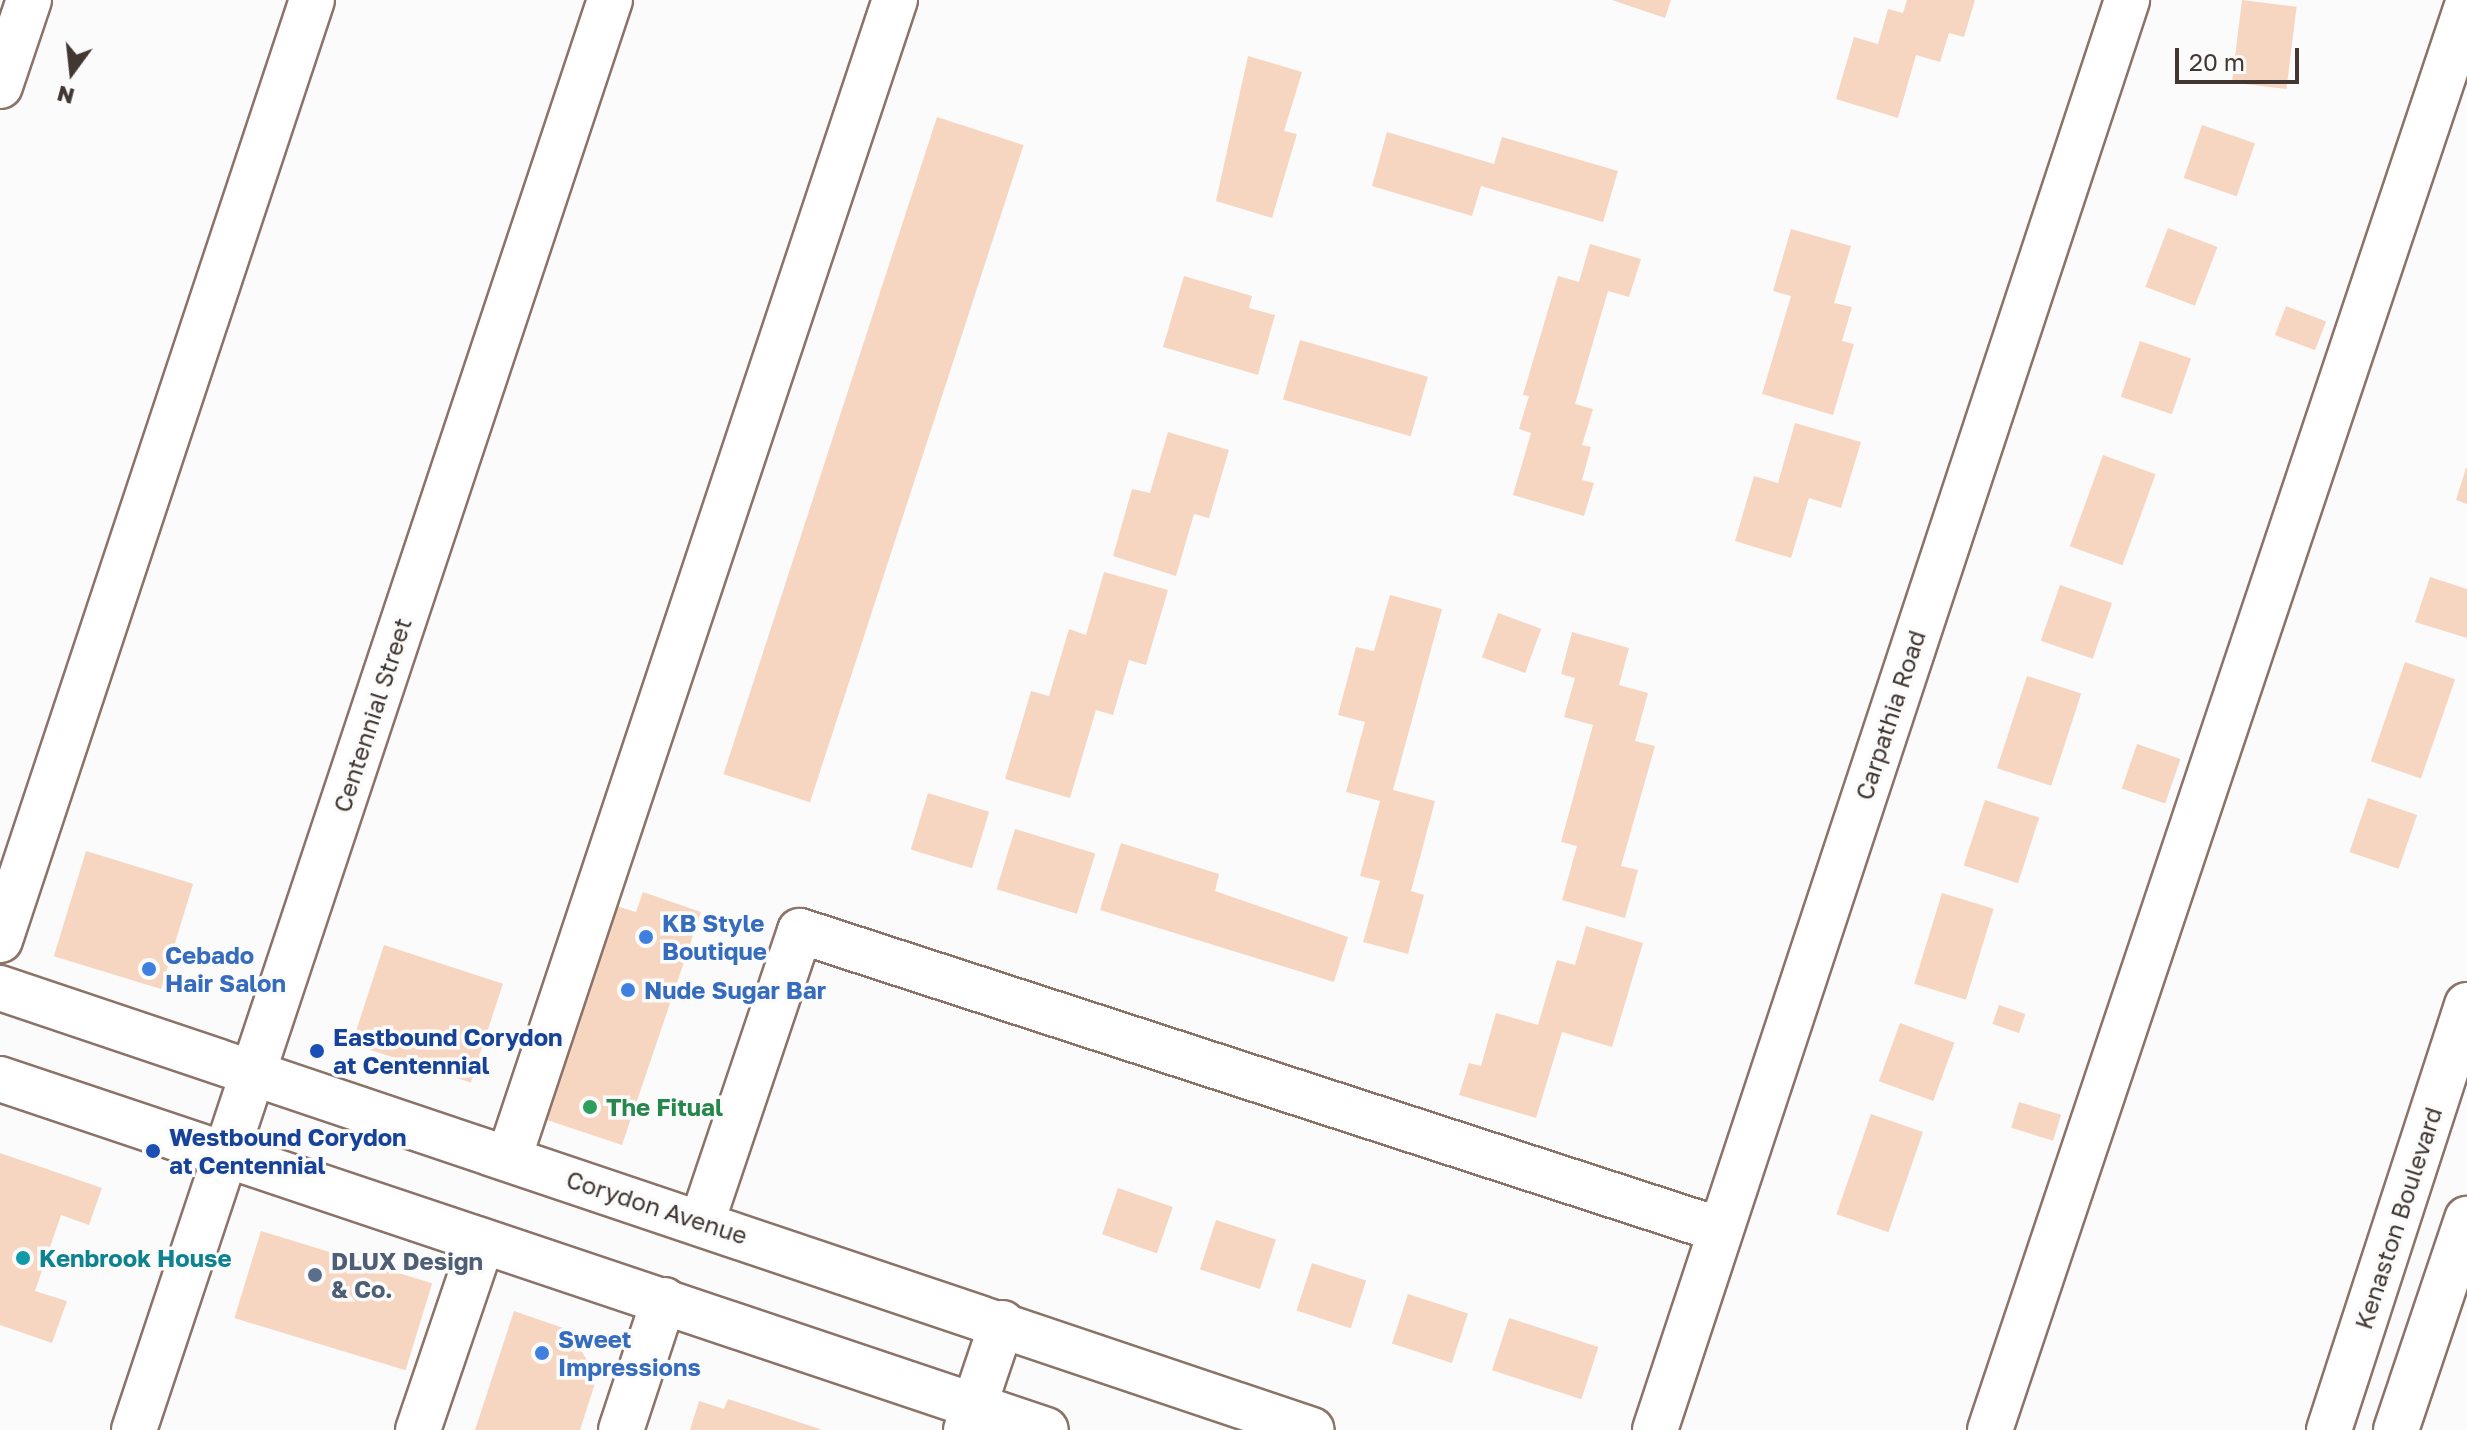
<!DOCTYPE html>
<style>
body{margin:0}
#map{position:relative;width:2467px;height:1430px;overflow:hidden;background:#fbfbfb;font-family:"Golos Text",sans-serif}
div>[style]{position:absolute}
[style*='--x']{left:calc(var(--x)*1px);top:calc(var(--y)*1px);width:calc(var(--w)*1px);rotate:calc(var(--a)*1deg)}
.building>*{inset:0;background:#f7d6c1;transform-origin:0 0}
.roads{filter:drop-shadow(2px 0 #8c7368) drop-shadow(-2px 0 #8c7368) drop-shadow(0 2px #8c7368) drop-shadow(0 -2px #8c7368)}
.minor>*{height:44px;margin:-22px;padding:0 22px;transform-origin:22px;border-radius:22px;background:#fff}
.major>*{height:44px;margin:-22px;padding:0 22px;transform-origin:22px;border-radius:22px;background:#fff}
.dots>*{width:22px;height:22px;translate:-50% -50%;box-sizing:border-box;border:4px solid #fbfbfb;border-radius:50%}
span{translate:-50% -50%;white-space:nowrap;text-align:center;line-height:1.15;-webkit-text-stroke:7px #fbfbfb;paint-order:stroke}
.street-label{font-size:24px;color:#423732}
.shop-label{font-size:24px;color:#366cbe;font-weight:700}
.left{translate:0 -50%;text-align:left}
.transit-label{font-size:24px;color:#164399;font-weight:700}
.leisure-label{font-size:24px;color:#27864d;font-weight:700}
.culture-label{font-size:24px;color:#0d838f;font-weight:700}
.service-label{font-size:24px;color:#4e5e75;font-weight:700}
.north{position:absolute;left:32px;top:32px;width:80px;height:80px;-webkit-text-stroke:6px #fbfbfb;paint-order:stroke;rotate:195deg;font-size:22px;font-weight:700;line-height:32px;text-align:center;color:#423732}
.north::after{content:'';display:block;margin:auto;width:28px;height:36px;background:#423732;clip-path:polygon(50% 0,100% 100%,50% 72%,0 100%)}
.scale{position:absolute;left:2175px;top:48px;width:124px;height:36px;box-sizing:border-box;border:4px solid #423732;border-top:0;padding-left:10px;font-size:24px;line-height:28px;white-space:nowrap;color:#423732;-webkit-text-stroke:6px #fbfbfb;paint-order:stroke}
</style>
<div id="map">
<div class="building">
<div style="clip-path:polygon(1612px 0,1671px 0,1665px 18px)"></div>
<div style="clip-path:polygon(1907px 0,1975px 0,1964px 37px,1949px 33px,1940px 62px,1916px 55px,1898px 118px,1836px 99px,1854px 37px,1878px 44px,1888px 9px,1903px 13px)"></div>
<div style="left:2242px;top:0;width:55px;height:83px;rotate:7deg"></div>
<div style="clip-path:polygon(1248px 56px,1302px 72px,1284px 131px,1297px 134px,1272px 218px,1216px 201px)"></div>
<div style="left:937px;top:117px;width:91px;height:691px;rotate:18deg"></div>
<div style="left:2202px;top:125px;width:56px;height:56px;rotate:19deg"></div>
<div style="clip-path:polygon(1387px 132px,1494px 164px,1502px 137px,1618px 171px,1603px 222px,1481px 186px,1472px 216px,1372px 186px)"></div>
<div style="left:2168px;top:228px;width:53px;height:63px;rotate:21deg"></div>
<div style="clip-path:polygon(1791px 229px,1851px 246px,1834px 303px,1852px 307px,1842px 341px,1854px 344px,1833px 415px,1762px 394px,1791px 296px,1773px 291px)"></div>
<div style="clip-path:polygon(1590px 244px,1641px 259px,1629px 297px,1608px 291px,1575px 404px,1593px 409px,1582px 445px,1591px 447px,1582px 480px,1594px 483px,1584px 516px,1513px 495px,1531px 433px,1519px 429px,1529px 396px,1523px 395px,1558px 276px,1579px 282px)"></div>
<div style="clip-path:polygon(1184px 276px,1252px 296px,1249px 308px,1275px 315px,1258px 375px,1163px 347px)"></div>
<div style="left:2286px;top:306px;width:43px;height:31px;rotate:21deg"></div>
<div style="left:1300px;top:340px;width:133px;height:62px;rotate:16deg"></div>
<div style="left:2140px;top:341px;width:54px;height:59px;rotate:19deg"></div>
<div style="clip-path:polygon(1795px 423px,1861px 442px,1841px 508px,1809px 498px,1791px 558px,1735px 541px,1754px 476px,1778px 483px)"></div>
<div style="clip-path:polygon(1168px 432px,1229px 450px,1209px 518px,1194px 514px,1176px 576px,1113px 556px,1132px 489px,1150px 493px)"></div>
<div style="left:2103px;top:455px;width:56px;height:97px;rotate:20deg"></div>
<div style="clip-path:polygon(2466px 468px,2467px 468px,2467px 504px,2456px 500px)"></div>
<div style="clip-path:polygon(1104px 572px,1168px 590px,1146px 665px,1129px 660px,1113px 715px,1096px 710px,1070px 798px,1005px 779px,1031px 691px,1049px 696px,1069px 629px,1086px 635px)"></div>
<div style="clip-path:polygon(2430px 577px,2467px 589px,2467px 638px,2415px 622px)"></div>
<div style="left:2060px;top:585px;width:55px;height:59px;rotate:19deg"></div>
<div style="clip-path:polygon(1390px 595px,1442px 609px,1393px 790px,1435px 801px,1411px 891px,1424px 895px,1408px 954px,1363px 942px,1380px 881px,1360px 876px,1380px 801px,1346px 792px,1365px 722px,1338px 715px,1356px 647px,1374px 651px)"></div>
<div style="left:1498px;top:613px;width:46px;height:47px;rotate:20deg"></div>
<div style="clip-path:polygon(1572px 632px,1629px 648px,1619px 685px,1648px 693px,1635px 741px,1655px 746px,1621px 866px,1638px 870px,1625px 918px,1562px 900px,1577px 846px,1561px 842px,1593px 725px,1564px 717px,1575px 678px,1561px 674px)"></div>
<div style="left:2405px;top:662px;width:53px;height:105px;rotate:19deg"></div>
<div style="left:2027px;top:676px;width:57px;height:97px;rotate:18deg"></div>
<div style="left:2137px;top:744px;width:46px;height:47px;rotate:19deg"></div>
<div style="left:928px;top:793px;width:64px;height:59px;rotate:17deg"></div>
<div style="left:2368px;top:798px;width:52px;height:57px;rotate:19deg"></div>
<div style="left:1985px;top:800px;width:57px;height:69px;rotate:18deg"></div>
<div style="left:1015px;top:829px;width:84px;height:63px;rotate:17deg"></div>
<div style="clip-path:polygon(1121px 843px,1219px 874px,1215px 891px,1348px 937px,1334px 982px,1100px 910px)"></div>
<div style="left:86px;top:851px;width:112px;height:110px;rotate:17deg"></div>
<div style="clip-path:polygon(643px 892px,701px 912px,622px 1145px,541px 1118px,613px 905px,636px 912px)"></div>
<div style="left:1942px;top:893px;width:54px;height:95px;rotate:17deg"></div>
<div style="clip-path:polygon(1586px 926px,1643px 943px,1612px 1047px,1562px 1032px,1536px 1118px,1459px 1095px,1469px 1063px,1481px 1066px,1496px 1013px,1538px 1025px,1557px 960px,1575px 965px)"></div>
<div style="left:384px;top:945px;width:125px;height:104px;rotate:18deg"></div>
<div style="left:1999px;top:1005px;width:28px;height:20px;rotate:19deg"></div>
<div style="left:1900px;top:1023px;width:58px;height:62px;rotate:20deg"></div>
<div style="left:2019px;top:1102px;width:44px;height:27px;rotate:17deg"></div>
<div style="left:1871px;top:1114px;width:55px;height:106px;rotate:19deg"></div>
<div style="clip-path:polygon(0 1153px,102px 1188px,89px 1225px,61px 1215px,35px 1291px,67px 1301px,52px 1343px,0 1325px)"></div>
<div style="left:1118px;top:1188px;width:58px;height:49px;rotate:19deg"></div>
<div style="left:1216px;top:1220px;width:63px;height:52px;rotate:18deg"></div>
<div style="left:261px;top:1231px;width:179px;height:91px;rotate:17deg"></div>
<div style="left:1312px;top:1263px;width:57px;height:50px;rotate:18deg"></div>
<div style="left:1408px;top:1294px;width:63px;height:52px;rotate:18deg"></div>
<div style="clip-path:polygon(514px 1311px,569px 1330px,597px 1377px,580px 1430px,475px 1430px)"></div>
<div style="left:1509px;top:1318px;width:94px;height:55px;rotate:18deg"></div>
<div style="clip-path:polygon(728px 1399px,820px 1429px,820px 1430px,690px 1430px,699px 1401px,724px 1409px)"></div>
</div>
<div class="roads">
<div class="minor">
<div style="--x:0;--y:86;--w:91;--a:-71.4"></div>
<div style="--x:0;--y:940;--w:990;--a:-71.64"></div>
<div style="--x:509;--y:1158;--w:1221;--a:-71.57"></div>
<div style="--x:702;--y:1222;--w:307;--a:-71.4"></div>
<div style="--x:800;--y:931;--w:967;--a:18"></div>
<div style="--x:134;--y:1430;--w:1507;--a:-71.59"></div>
<div style="--x:418;--y:1430;--w:199;--a:-71.2"></div>
<div style="--x:621;--y:1430;--w:137;--a:-71.7"></div>
<div style="--x:966;--y:1430;--w:113;--a:-71.4"></div>
<div style="--x:1655;--y:1430;--w:1506;--a:-71.73"></div>
<div style="--x:1990;--y:1430;--w:1502;--a:-71.48"></div>
</div>
<div class="major">
<div style="--x:0;--y:988;--w:1384;--a:18.62"></div>
<div style="--x:0;--y:1079;--w:1103;--a:18.55"></div>
<div style="--x:2329;--y:1430;--w:447;--a:-72"></div>
<div style="--x:2396;--y:1430;--w:223;--a:-71.4"></div>
</div>
</div>
<div class="dots">
<div style="left:646px;top:937px;background:#3f7fe0"></div>
<div style="left:149px;top:969px;background:#3f7fe0"></div>
<div style="left:628px;top:990px;background:#3f7fe0"></div>
<div style="left:317px;top:1051px;background:#1a4fb4"></div>
<div style="left:590px;top:1107px;background:#2e9e5b"></div>
<div style="left:153px;top:1151px;background:#1a4fb4"></div>
<div style="left:23px;top:1258px;background:#0f9aa8"></div>
<div style="left:315px;top:1275px;background:#5c6f8a"></div>
<div style="left:542px;top:1353px;background:#3f7fe0"></div>
</div>
<div class="street-label">
<span style="left:372px;top:715px;rotate:-72deg">Centennial Street</span>
<span style="left:1890px;top:715px;rotate:-72deg">Carpathia Road</span>
<span style="left:657px;top:1207px;rotate:18deg">Corydon Avenue</span>
<span style="left:2398px;top:1218px;rotate:-72deg">Kenaston Boulevard</span>
</div>
<div class="shop-label">
<span class="left" style="left:662px;top:937px">KB Style<br>Boutique</span>
<span class="left" style="left:165px;top:969px">Cebado<br>Hair Salon</span>
<span class="left" style="left:644px;top:990px">Nude Sugar Bar</span>
<span class="left" style="left:558px;top:1353px">Sweet<br>Impressions</span>
</div>
<div class="transit-label">
<span class="left" style="left:333px;top:1051px">Eastbound Corydon<br>at Centennial</span>
<span class="left" style="left:169px;top:1151px">Westbound Corydon<br>at Centennial</span>
</div>
<div class="leisure-label">
<span class="left" style="left:606px;top:1107px">The Fitual</span>
</div>
<div class="culture-label">
<span class="left" style="left:39px;top:1258px">Kenbrook House</span>
</div>
<div class="service-label">
<span class="left" style="left:331px;top:1275px">DLUX Design<br>&amp; Co.</span>
</div>
<div class="north">N</div>
<div class="scale">20 m</div>
</div>
